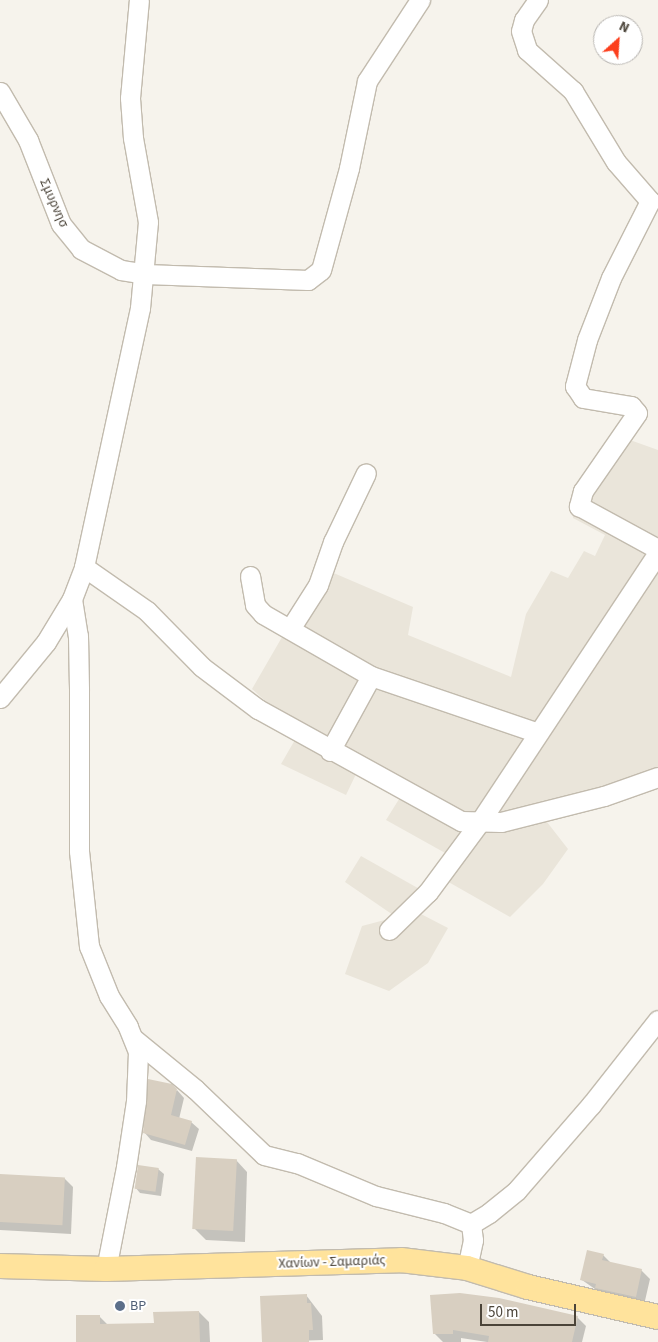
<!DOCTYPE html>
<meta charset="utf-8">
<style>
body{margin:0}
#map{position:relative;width:658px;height:1342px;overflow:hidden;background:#f6f3ec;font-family:"Source Sans 3",sans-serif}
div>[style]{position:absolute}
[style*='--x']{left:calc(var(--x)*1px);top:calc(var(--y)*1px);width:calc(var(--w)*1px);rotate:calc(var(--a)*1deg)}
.residential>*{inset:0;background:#eae5da}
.shadow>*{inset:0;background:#0003}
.building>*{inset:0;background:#d8cfc1;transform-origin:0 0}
.roads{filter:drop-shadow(1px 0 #c2bbae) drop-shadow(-1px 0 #c2bbae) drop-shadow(0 1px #c2bbae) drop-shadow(0 -1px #c2bbae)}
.minor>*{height:19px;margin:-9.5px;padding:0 9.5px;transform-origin:9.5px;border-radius:9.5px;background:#fff}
.major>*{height:24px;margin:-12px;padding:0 12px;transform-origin:12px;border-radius:12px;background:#ffe39c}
.dots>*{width:14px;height:14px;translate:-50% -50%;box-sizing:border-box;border:2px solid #fff;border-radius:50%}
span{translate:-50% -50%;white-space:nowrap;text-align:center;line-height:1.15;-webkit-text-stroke:4px #fff;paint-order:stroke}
.street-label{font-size:14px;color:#4b4439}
.service-label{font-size:14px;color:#4e5e75}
.left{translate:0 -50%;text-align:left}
.north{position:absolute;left:593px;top:15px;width:50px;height:50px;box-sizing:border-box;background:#fff;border:1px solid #b7b4b0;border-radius:50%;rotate:26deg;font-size:14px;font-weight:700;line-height:20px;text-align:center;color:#4b4439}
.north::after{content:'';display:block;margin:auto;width:18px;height:22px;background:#fc3f1d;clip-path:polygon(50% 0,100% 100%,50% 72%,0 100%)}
.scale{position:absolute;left:480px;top:1304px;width:96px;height:22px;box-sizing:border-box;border:2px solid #4b4439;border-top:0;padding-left:6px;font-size:15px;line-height:18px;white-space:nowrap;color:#4b4439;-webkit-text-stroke:4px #fff;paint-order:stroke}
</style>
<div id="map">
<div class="residential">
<div style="clip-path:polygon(630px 440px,658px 450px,658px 781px,547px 822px,568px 849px,543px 884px,510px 917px,445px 880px,419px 913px,448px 928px,428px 963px,389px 991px,345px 974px,362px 926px,396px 917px,345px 882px,361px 856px,423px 891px,447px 854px,386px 820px,401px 796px,357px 772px,346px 795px,281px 764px,303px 726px,282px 716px,252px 689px,322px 568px,413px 607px,408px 635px,511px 677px,526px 614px,551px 571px,568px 578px,584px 551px,595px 556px,605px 535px,573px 518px,572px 498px)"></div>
</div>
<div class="shadow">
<div style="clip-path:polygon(177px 1090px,184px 1098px,179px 1119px,191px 1122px,199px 1129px,192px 1151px,151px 1140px,144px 1132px)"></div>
<div style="clip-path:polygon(236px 1160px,247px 1172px,245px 1242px,206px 1240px,195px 1229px)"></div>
<div style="clip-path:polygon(158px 1169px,164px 1174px,161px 1196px,140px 1193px,135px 1187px)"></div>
<div style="clip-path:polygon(0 1175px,64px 1178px,73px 1187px,71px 1234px,0 1230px)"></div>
<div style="clip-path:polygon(603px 1255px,612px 1264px,641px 1270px,650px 1279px,644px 1305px,605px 1296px,582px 1280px)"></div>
<div style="clip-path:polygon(306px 1295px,322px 1316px,323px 1340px,263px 1342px)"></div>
<div style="clip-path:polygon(431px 1296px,577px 1317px,586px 1326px,582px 1342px,487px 1342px,461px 1338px,461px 1342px,443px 1342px,434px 1333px)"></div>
<div style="clip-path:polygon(199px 1312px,209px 1322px,210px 1342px,77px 1342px,99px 1316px,108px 1325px,155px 1324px)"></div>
</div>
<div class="building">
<div style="clip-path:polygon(148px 1079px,172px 1084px,177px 1089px,171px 1115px,192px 1121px,185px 1145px,143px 1133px)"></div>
<div style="left:196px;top:1157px;width:41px;height:72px;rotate:3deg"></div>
<div style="left:138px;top:1165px;width:21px;height:24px;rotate:8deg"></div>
<div style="left:0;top:1174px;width:65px;height:48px;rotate:3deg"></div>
<div style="clip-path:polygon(587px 1250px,604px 1254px,602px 1260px,642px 1269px,636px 1297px,595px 1288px,596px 1284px,580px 1280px)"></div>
<div style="clip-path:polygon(460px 1293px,499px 1298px,578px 1316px,572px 1342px,488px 1342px,489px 1336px,453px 1330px,453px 1334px,433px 1334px,430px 1295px)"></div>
<div style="clip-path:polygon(307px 1294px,307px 1303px,311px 1303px,313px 1330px,309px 1330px,309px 1342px,262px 1342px,260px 1296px)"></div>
<div style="clip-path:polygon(199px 1311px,200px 1342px,76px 1342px,76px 1315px,100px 1315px,100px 1324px,154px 1323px,153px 1312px)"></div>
</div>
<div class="roads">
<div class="minor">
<div style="--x:538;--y:0;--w:24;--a:125"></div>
<div style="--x:524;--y:20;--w:11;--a:105"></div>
<div style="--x:521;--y:31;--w:20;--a:72"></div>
<div style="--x:527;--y:50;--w:62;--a:41.7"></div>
<div style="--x:573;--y:91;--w:83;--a:58.8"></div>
<div style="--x:616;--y:162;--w:52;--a:48.9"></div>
<div style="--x:650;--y:201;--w:86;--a:116.9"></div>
<div style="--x:611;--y:278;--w:66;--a:111.2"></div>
<div style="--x:587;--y:340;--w:48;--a:104.6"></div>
<div style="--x:575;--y:386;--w:14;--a:56"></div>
<div style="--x:583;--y:398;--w:49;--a:9.5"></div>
<div style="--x:631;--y:406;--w:9;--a:49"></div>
<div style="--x:637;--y:413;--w:95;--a:124.7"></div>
<div style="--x:583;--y:491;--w:16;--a:105"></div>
<div style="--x:579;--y:506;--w:90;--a:28.6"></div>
<div style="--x:0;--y:92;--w:56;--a:59.7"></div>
<div style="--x:28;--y:140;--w:90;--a:68.6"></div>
<div style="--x:61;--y:224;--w:32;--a:51"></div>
<div style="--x:81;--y:249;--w:45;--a:27.7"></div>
<div style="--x:121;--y:270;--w:24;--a:9"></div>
<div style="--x:145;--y:274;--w:163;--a:2.1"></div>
<div style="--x:308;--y:280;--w:16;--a:-38"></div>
<div style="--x:321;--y:270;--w:106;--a:-74.6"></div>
<div style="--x:349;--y:168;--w:89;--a:-78.3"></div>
<div style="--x:367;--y:81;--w:97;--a:-56.8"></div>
<div style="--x:84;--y:567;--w:77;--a:34.9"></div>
<div style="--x:147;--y:611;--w:78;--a:45.5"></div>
<div style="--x:202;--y:667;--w:70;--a:36.9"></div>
<div style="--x:258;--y:709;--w:232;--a:28.9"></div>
<div style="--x:461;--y:821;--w:40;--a:1.4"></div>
<div style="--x:501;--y:822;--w:106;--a:-14.2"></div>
<div style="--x:604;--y:796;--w:57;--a:-19.4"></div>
<div style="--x:250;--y:576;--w:29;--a:80"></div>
<div style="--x:255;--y:605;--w:12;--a:48"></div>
<div style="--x:263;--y:614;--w:125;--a:29.9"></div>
<div style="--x:371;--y:676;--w:176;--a:18.8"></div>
<div style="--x:72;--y:599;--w:37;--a:81"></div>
<div style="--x:78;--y:636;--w:54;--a:88.9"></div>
<div style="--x:79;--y:690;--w:161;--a:90"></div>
<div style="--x:79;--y:851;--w:96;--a:84"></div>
<div style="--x:89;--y:946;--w:54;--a:68.2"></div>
<div style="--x:109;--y:996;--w:36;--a:58"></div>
<div style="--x:128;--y:1027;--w:27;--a:68"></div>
<div style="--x:138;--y:1052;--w:49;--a:92.3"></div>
<div style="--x:136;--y:1101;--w:67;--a:98.6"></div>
<div style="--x:126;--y:1167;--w:104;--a:101.1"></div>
<div style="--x:290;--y:629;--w:52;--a:-57.5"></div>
<div style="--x:318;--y:585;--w:46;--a:-70.8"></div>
<div style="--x:333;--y:542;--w:76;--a:-64.4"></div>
<div style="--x:0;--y:698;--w:72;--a:-50.6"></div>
<div style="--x:46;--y:642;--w:50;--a:-58.8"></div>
<div style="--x:72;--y:599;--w:34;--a:-69"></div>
<div style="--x:84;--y:567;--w:265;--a:-77.8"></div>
<div style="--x:140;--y:308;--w:86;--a:-84.7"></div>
<div style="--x:148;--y:222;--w:85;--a:-100.1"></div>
<div style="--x:133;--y:138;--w:40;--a:-94.3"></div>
<div style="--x:130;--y:98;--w:98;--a:-84.8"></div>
<div style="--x:330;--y:751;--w:85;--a:-61.3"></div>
<div style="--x:389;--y:930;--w:54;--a:-44.3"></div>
<div style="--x:428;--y:892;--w:86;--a:-53.5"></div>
<div style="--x:479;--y:823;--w:324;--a:-56.5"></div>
<div style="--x:134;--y:1039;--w:79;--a:39.3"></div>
<div style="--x:195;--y:1089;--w:95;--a:43.7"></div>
<div style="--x:264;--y:1155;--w:34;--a:14"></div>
<div style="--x:297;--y:1163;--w:86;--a:22.7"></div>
<div style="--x:376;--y:1196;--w:70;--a:14"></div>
<div style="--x:444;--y:1213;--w:29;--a:22"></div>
<div style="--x:471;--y:1224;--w:16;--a:83"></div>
<div style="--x:473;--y:1240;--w:29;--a:102"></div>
<div style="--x:471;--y:1224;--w:21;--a:-31"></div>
<div style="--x:489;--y:1213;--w:36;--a:-39"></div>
<div style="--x:517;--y:1190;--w:113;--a:-49"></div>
<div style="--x:591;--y:1105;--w:108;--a:-51.8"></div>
</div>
<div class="major">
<div style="--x:0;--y:1266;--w:106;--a:1.6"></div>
<div style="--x:106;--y:1269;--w:295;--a:-1.7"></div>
<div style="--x:401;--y:1260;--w:66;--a:6.9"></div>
<div style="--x:467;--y:1268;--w:64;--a:17.3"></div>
<div style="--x:528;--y:1287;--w:133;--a:13"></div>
</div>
</div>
<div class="dots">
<div style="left:120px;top:1306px;background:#5c6f8a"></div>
</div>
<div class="street-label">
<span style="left:54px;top:203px;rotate:66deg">Σμυρνησ</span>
<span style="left:332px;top:1262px;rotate:-2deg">Χανίων - Σαμαριάς</span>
</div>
<div class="service-label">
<span class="left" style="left:130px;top:1306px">BP</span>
</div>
<div class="north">N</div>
<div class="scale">50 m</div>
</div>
